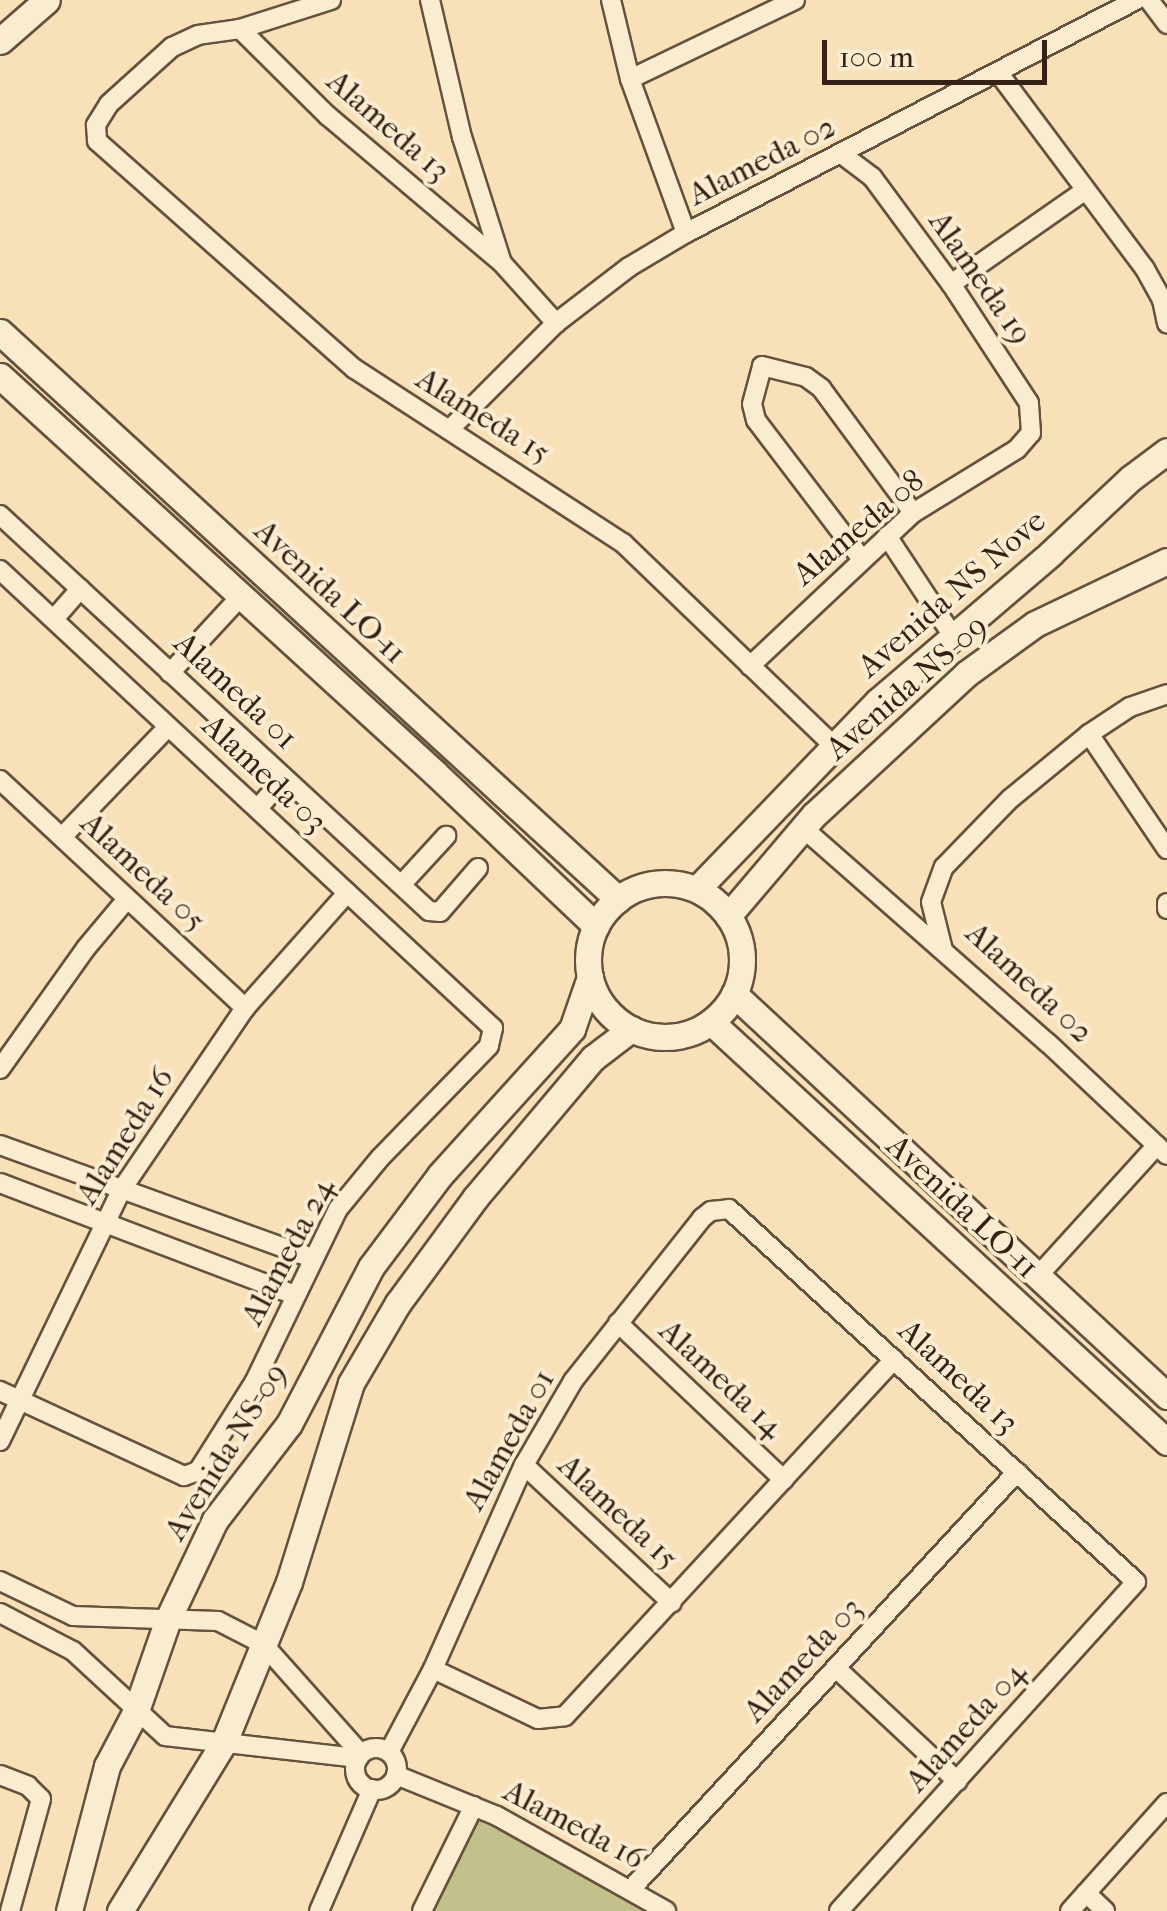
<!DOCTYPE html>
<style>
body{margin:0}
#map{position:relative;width:1167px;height:1911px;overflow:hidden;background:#f8e1b8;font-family:"IM FELL French Canon",serif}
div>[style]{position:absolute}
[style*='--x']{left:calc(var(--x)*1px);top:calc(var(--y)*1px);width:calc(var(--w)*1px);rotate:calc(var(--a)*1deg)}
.green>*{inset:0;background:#c3c18b}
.roads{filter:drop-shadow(2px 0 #66513e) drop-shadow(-2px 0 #66513e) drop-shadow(0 2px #66513e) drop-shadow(0 -2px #66513e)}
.street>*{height:18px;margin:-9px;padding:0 9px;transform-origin:9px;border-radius:9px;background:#faecd1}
.street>.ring{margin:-9px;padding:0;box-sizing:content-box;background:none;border:18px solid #faecd1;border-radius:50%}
.secondary>*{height:25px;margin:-12.5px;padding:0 12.5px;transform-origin:12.5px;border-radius:12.5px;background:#faecd1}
.secondary>.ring{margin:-12.5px;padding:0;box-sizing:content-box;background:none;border:25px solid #faecd1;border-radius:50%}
span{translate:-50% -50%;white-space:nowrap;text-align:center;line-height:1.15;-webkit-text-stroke:8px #faecd1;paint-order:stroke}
.street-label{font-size:32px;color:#362116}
.scale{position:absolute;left:822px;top:40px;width:225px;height:45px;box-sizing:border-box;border:5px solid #362116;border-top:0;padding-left:12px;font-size:30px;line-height:35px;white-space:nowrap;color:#362116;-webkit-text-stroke:8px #faecd1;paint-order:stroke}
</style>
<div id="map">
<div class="green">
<div style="clip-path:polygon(474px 1806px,663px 1911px,422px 1911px)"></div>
</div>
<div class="roads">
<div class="street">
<div style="--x:331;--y:0;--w:96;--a:162.3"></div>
<div style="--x:240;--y:29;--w:42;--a:171.9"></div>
<div style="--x:198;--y:35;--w:29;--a:155"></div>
<div style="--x:172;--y:47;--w:85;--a:137.9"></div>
<div style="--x:109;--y:104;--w:25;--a:122"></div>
<div style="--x:96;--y:125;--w:16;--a:86"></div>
<div style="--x:97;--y:141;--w:344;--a:41.5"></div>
<div style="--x:355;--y:369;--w:320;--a:33"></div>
<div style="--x:623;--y:543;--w:291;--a:43.9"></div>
<div style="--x:430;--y:0;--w:141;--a:76.9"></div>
<div style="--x:462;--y:137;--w:129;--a:72.4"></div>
<div style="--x:611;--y:0;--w:81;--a:76.5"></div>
<div style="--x:630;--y:79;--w:164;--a:70"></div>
<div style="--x:1149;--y:0;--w:30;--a:53"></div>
<div style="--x:240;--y:29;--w:124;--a:44.7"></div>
<div style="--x:328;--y:116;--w:228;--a:40.2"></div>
<div style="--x:502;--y:263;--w:81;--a:48"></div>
<div style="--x:1000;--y:75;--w:242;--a:53.2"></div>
<div style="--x:1145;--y:269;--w:35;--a:61"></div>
<div style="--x:1162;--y:300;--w:24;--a:78"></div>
<div style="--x:630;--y:79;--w:183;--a:-25.6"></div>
<div style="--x:951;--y:284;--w:161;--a:-34.9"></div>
<div style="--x:451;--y:428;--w:148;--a:-45"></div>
<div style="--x:556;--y:323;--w:92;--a:-37.5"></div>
<div style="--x:629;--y:267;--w:66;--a:-30.8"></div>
<div style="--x:686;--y:233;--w:507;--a:-27.37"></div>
<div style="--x:0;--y:515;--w:584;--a:42.71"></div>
<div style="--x:429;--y:911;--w:11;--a:5"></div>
<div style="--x:440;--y:912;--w:58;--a:-49.2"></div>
<div style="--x:887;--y:536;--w:120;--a:56.6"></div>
<div style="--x:861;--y:558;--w:173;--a:-127.3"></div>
<div style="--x:756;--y:420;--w:16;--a:-104"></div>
<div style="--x:752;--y:404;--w:39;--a:-75"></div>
<div style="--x:762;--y:366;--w:45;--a:14"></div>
<div style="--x:806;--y:377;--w:19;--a:36"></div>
<div style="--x:821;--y:388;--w:155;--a:53.6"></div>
<div style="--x:0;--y:570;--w:673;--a:42.89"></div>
<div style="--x:493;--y:1028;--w:18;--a:103"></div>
<div style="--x:489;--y:1046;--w:156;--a:134.2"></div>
<div style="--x:380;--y:1158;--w:66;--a:129.5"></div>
<div style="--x:338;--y:1209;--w:191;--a:115.8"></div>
<div style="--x:255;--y:1381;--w:107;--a:122.3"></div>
<div style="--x:198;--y:1471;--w:15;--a:160"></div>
<div style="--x:184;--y:1476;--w:203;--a:-155.2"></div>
<div style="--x:54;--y:619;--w:40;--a:-49"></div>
<div style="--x:750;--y:666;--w:224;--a:-43.2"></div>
<div style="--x:913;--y:513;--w:122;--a:-31.6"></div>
<div style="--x:1017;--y:449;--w:21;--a:-49"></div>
<div style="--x:1031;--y:433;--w:30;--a:-94"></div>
<div style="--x:1029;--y:403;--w:142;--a:-123.2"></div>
<div style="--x:951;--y:284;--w:133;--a:-126.4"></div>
<div style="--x:872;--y:177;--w:38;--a:-143"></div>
<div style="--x:170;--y:673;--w:105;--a:-47.3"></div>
<div style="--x:1089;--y:734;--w:139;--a:55.9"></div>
<div style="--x:0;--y:780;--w:335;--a:42.9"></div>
<div style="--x:259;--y:807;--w:38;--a:-49"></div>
<div style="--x:803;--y:828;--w:326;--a:41.3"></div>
<div style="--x:1048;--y:1043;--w:163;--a:43.3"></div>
<div style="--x:63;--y:836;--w:151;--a:-46.1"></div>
<div style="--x:401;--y:885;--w:67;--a:-47.4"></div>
<div style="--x:1167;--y:903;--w:6;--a:90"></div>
<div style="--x:943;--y:950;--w:49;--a:-104"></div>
<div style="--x:931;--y:902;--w:37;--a:-70"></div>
<div style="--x:944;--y:867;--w:95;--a:-45.9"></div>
<div style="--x:1010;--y:799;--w:102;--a:-39.4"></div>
<div style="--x:1089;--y:734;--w:49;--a:-33.4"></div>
<div style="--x:1130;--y:707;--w:39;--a:-19"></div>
<div style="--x:0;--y:1069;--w:148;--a:-54.6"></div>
<div style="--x:86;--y:948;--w:64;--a:-50.1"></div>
<div style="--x:0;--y:1145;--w:332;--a:19.9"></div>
<div style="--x:0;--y:1183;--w:316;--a:20.8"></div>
<div style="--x:1037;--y:1277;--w:178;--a:-47.7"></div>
<div style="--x:618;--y:1323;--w:228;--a:43.4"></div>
<div style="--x:0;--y:1441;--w:280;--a:-64.2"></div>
<div style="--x:122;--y:1189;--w:219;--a:-55.8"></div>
<div style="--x:245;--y:1008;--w:154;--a:-48.4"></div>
<div style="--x:524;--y:1465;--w:202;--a:43"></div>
<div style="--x:0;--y:1581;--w:81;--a:25.6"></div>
<div style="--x:73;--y:1616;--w:145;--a:2"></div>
<div style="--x:218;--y:1621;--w:51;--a:27.1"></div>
<div style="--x:263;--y:1644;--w:147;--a:48.3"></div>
<div style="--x:0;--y:1613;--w:82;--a:27.5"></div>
<div style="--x:73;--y:1651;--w:125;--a:42.7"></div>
<div style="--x:165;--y:1736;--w:195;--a:6.5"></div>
<div style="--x:836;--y:1668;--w:166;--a:43"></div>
<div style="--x:433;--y:1669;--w:116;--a:25.5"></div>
<div style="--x:538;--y:1719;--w:27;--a:-6"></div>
<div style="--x:565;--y:1716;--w:485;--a:-47.3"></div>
<div class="ring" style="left:355px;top:1748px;width:24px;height:24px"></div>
<div style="--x:389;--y:1752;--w:94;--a:-62.1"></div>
<div style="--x:433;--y:1669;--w:223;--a:-66"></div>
<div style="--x:524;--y:1465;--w:97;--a:-59.7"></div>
<div style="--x:573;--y:1381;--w:208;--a:-51.6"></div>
<div style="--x:702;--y:1218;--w:11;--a:-38"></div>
<div style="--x:711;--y:1211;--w:18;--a:-6"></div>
<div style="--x:729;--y:1209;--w:552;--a:42.5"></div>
<div style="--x:1136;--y:1582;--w:443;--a:132.1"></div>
<div style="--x:0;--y:1775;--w:30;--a:21"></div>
<div style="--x:28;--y:1786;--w:18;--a:45"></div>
<div style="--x:41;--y:1799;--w:116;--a:105.5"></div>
<div style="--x:396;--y:1775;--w:109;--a:22.1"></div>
<div style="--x:497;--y:1816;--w:194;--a:29.3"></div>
<div style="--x:632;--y:1888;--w:567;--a:-47.22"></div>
<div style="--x:1086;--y:1893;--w:26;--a:43"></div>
<div style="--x:319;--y:1911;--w:133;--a:-66.5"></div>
<div style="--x:422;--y:1911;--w:117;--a:-63.7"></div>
<div style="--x:1070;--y:1911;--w:145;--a:-48.1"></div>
</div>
<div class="secondary">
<div style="--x:0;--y:41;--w:62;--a:-41.1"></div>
<div style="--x:0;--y:332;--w:839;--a:42.54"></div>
<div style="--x:0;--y:376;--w:589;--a:42.38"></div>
<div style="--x:435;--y:773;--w:222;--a:43.5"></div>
<div class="ring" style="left:588px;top:883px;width:129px;height:129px"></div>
<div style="--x:697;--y:889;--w:261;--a:-46.1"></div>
<div style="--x:878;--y:701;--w:228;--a:-40.5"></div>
<div style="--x:1051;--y:553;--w:110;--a:-43.2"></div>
<div style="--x:1131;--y:478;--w:45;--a:-36.9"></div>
<div style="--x:728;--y:916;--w:133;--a:-49.6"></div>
<div style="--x:814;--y:815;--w:207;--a:-42.8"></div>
<div style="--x:966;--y:674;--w:85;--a:-35.9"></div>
<div style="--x:1035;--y:624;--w:146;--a:-25.5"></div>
<div style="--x:734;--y:994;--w:591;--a:42.87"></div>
<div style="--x:711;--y:1022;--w:620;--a:42.65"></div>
<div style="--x:69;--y:1911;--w:150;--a:-75.3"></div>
<div style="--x:107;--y:1766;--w:62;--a:-62.2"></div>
<div style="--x:136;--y:1711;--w:97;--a:-70.8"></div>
<div style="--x:168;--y:1619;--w:110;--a:-64.6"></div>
<div style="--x:215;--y:1520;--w:121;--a:-52.4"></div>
<div style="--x:289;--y:1424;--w:177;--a:-62.4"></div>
<div style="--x:371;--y:1267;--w:115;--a:-53.1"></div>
<div style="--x:440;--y:1175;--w:197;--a:-47.9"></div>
<div style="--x:572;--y:1029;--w:55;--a:-70.9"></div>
<div style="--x:120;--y:1911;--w:198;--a:-58.4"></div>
<div style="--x:224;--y:1742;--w:173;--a:-67.9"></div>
<div style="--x:289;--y:1582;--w:208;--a:-72.7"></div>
<div style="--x:351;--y:1383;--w:93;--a:-59.6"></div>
<div style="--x:398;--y:1303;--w:130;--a:-53.7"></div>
<div style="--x:475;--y:1198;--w:183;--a:-49.9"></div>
<div style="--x:593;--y:1058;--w:48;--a:-37.3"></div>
</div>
</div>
<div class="street-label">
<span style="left:388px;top:126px;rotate:41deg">Alameda 13</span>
<span style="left:762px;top:161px;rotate:-27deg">Alameda 02</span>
<span style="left:980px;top:278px;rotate:55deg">Alameda 19</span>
<span style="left:483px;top:416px;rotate:32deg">Alameda 15</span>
<span style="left:859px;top:528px;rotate:-40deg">Alameda 08</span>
<span style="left:330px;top:592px;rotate:43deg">Avenida LO-11</span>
<span style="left:952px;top:594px;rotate:-41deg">Avenida NS Nove</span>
<span style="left:907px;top:688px;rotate:-41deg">Avenida NS-09</span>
<span style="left:235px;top:691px;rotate:43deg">Alameda 01</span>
<span style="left:264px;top:774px;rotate:43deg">Alameda 03</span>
<span style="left:143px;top:872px;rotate:43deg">Alameda 05</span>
<span style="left:1029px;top:983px;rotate:43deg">Alameda 02</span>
<span style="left:125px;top:1136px;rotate:-58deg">Alameda 16</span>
<span style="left:962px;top:1207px;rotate:43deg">Avenida LO-11</span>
<span style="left:288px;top:1252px;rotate:-62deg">Alameda 24</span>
<span style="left:958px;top:1377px;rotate:43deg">Alameda 13</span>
<span style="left:721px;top:1379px;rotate:43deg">Alameda 14</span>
<span style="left:509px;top:1440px;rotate:-61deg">Alameda 01</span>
<span style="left:226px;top:1452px;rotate:-58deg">Avenida NS-09</span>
<span style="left:618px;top:1512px;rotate:43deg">Alameda 15</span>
<span style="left:803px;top:1660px;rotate:-47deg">Alameda 03</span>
<span style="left:966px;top:1727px;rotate:-48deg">Alameda 04</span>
<span style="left:574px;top:1825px;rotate:28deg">Alameda 16</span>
</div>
<div class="scale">100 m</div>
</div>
